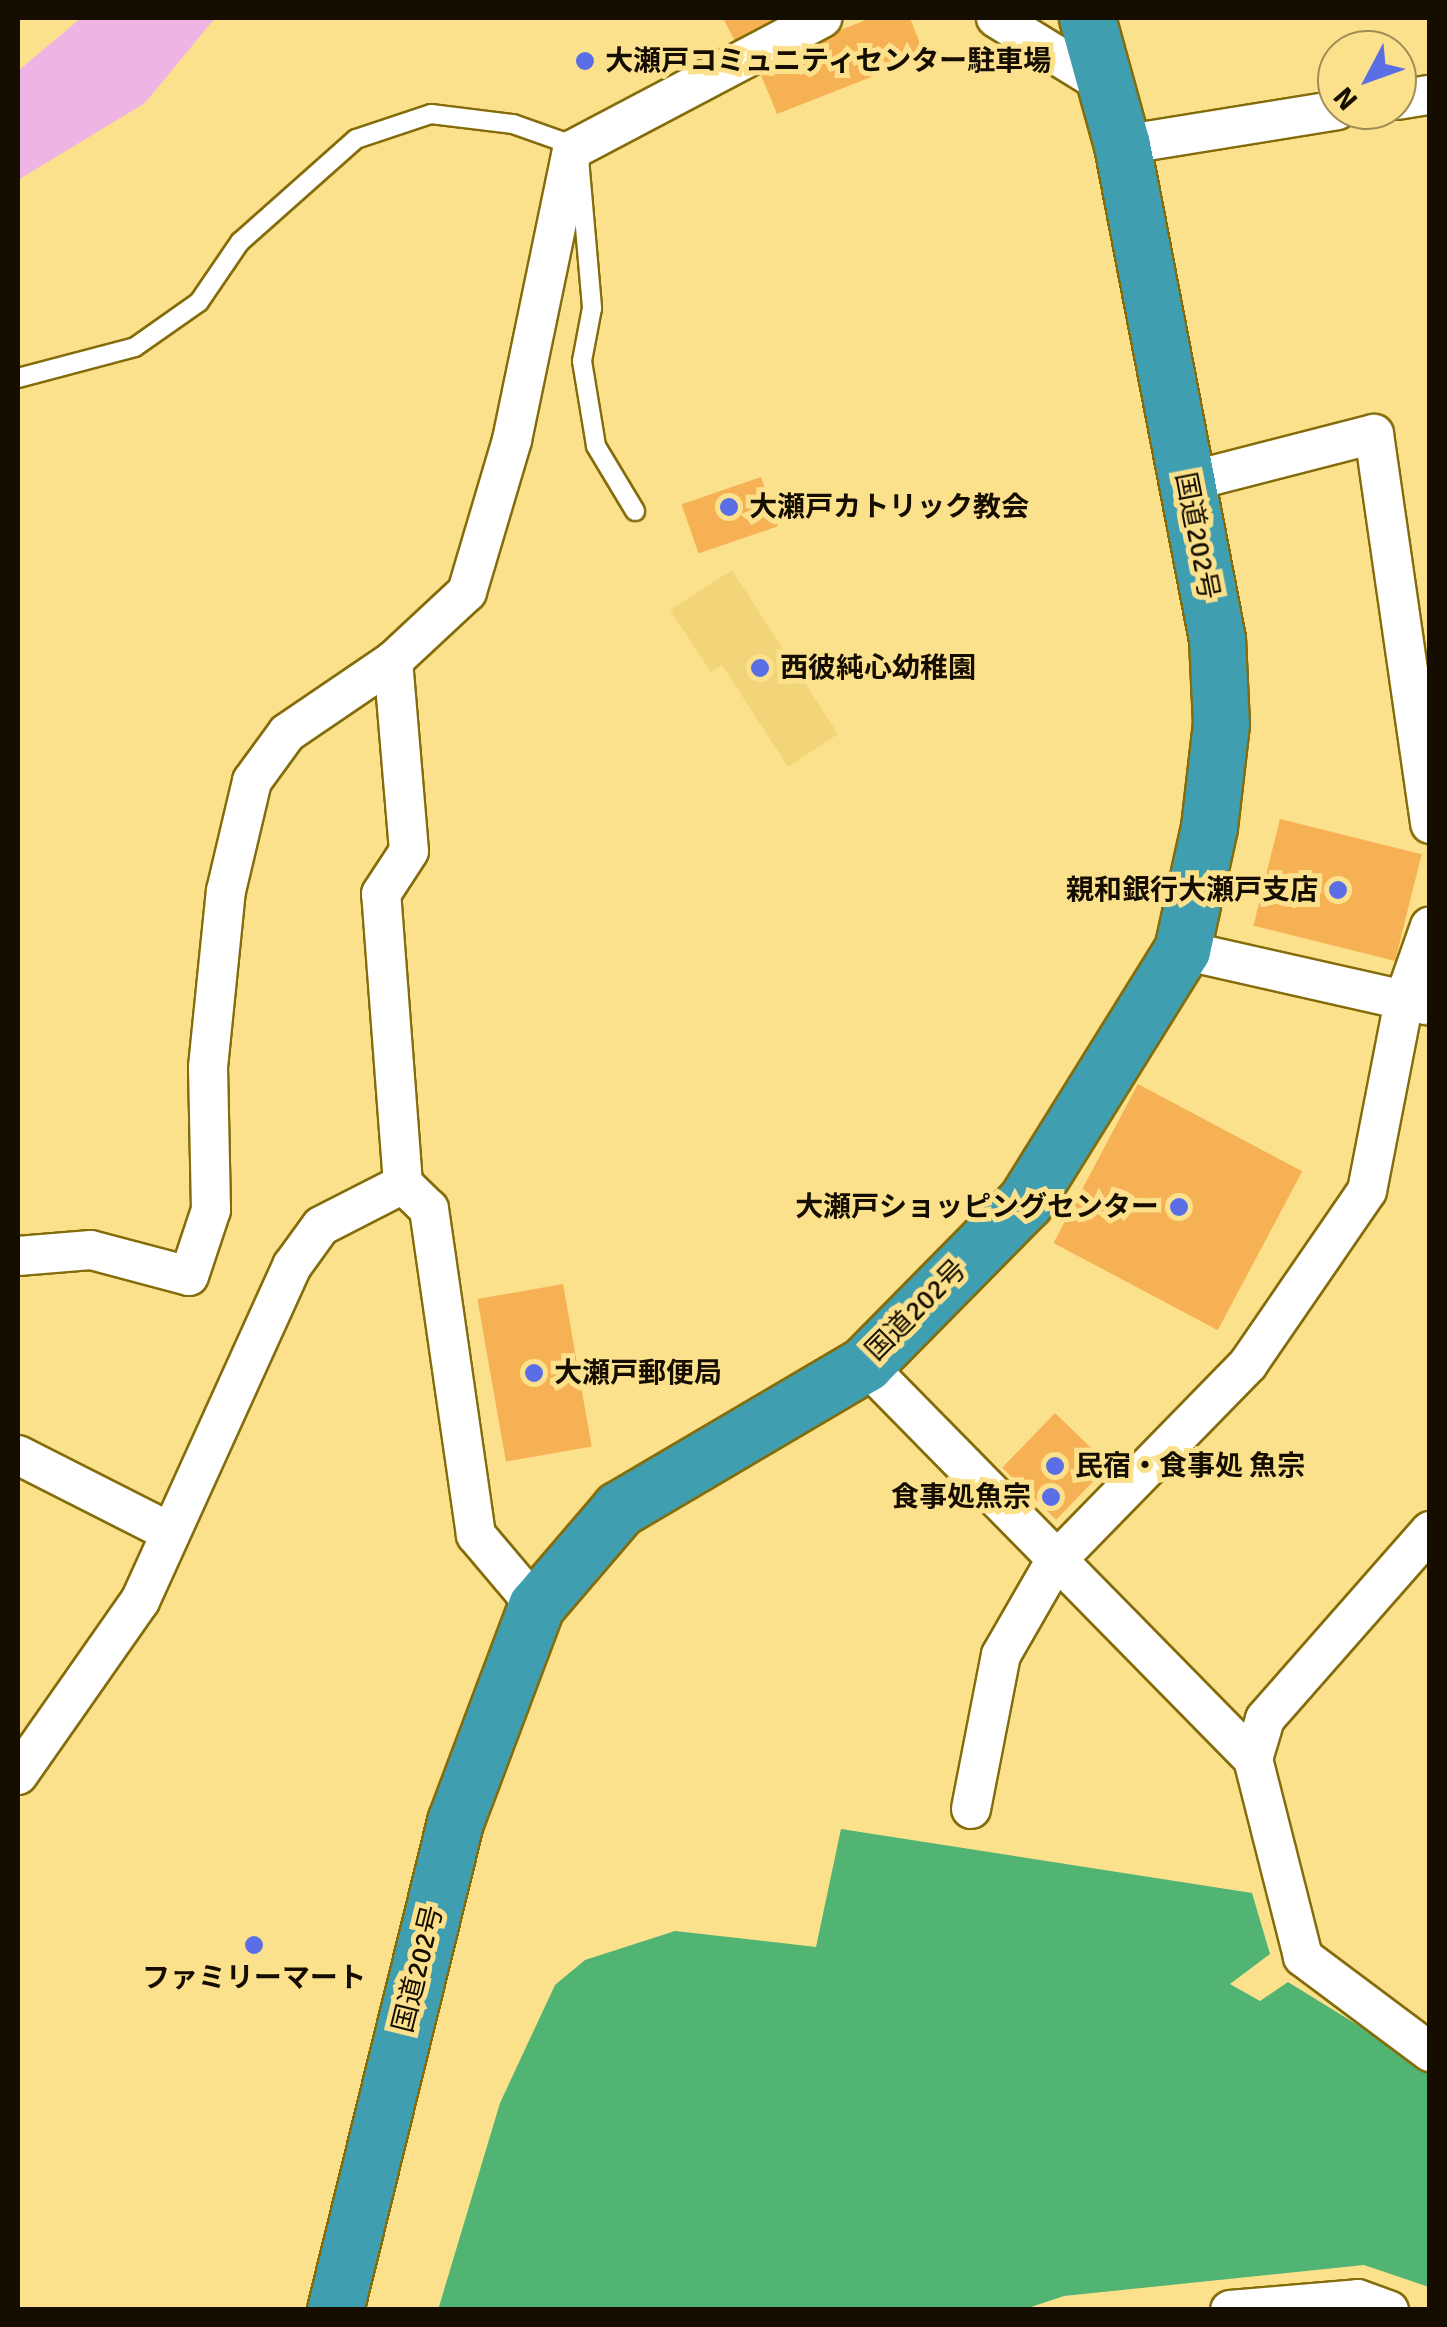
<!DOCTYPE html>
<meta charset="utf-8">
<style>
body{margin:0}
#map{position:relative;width:1447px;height:2327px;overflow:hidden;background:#fce18d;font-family:Signika,"Noto Sans JP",sans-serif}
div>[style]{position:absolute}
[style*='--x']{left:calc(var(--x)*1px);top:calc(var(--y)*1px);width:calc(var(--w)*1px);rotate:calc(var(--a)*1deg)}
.built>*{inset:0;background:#f2d578}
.green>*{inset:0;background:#eeb4e4}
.water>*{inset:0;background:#51b472}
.building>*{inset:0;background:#f6b154;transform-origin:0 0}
.roads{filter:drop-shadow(2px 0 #856c0a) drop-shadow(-2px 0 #856c0a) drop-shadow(0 2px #856c0a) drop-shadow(0 -2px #856c0a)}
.lane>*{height:18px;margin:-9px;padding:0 9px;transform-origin:9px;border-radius:9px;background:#fff}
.street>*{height:38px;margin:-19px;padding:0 19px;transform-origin:19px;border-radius:19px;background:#fff}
.highway>*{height:55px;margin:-27.5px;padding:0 27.5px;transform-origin:27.5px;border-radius:27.5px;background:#3f9eb0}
.dots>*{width:28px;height:28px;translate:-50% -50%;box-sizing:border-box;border:5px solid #fce18d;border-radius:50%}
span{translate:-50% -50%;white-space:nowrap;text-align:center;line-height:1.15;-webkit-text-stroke:10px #fce18d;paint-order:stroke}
.poi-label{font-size:28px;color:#150e00;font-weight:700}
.left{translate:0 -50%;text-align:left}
.right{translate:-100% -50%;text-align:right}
.street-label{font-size:28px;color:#150e00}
.frame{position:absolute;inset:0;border:20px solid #150e00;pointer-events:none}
.north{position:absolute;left:1317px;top:30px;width:100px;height:100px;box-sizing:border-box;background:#fce18d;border:2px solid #a08d55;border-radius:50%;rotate:229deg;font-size:28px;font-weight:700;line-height:40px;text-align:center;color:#150e00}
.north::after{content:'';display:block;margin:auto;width:35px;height:45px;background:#5a6fe5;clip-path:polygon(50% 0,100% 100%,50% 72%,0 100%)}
</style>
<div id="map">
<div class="built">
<div style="clip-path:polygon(732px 570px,838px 734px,788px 767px,722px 665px,711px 672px,670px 610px)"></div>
</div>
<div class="green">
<div style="clip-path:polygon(81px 18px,215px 18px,145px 103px,18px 180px,18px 71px)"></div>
</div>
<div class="water">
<div style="clip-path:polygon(841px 1829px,1252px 1893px,1270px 1954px,1230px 1984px,1260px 2001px,1288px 1982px,1429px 2069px,1429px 2287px,1364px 2265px,1064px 2296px,1022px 2310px,438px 2310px,500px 2103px,555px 1985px,585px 1960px,675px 1931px,816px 1947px)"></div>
</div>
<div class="building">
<div style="clip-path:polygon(723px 18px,788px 18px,736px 43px)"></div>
<div style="clip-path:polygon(871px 18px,910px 18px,925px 56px,777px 114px,756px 63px)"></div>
<div style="left:761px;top:477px;width:52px;height:84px;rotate:71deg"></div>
<div style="left:1280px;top:819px;width:146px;height:110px;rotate:14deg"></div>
<div style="left:1138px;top:1084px;width:186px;height:180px;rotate:28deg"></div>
<div style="left:563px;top:1284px;width:165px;height:87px;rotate:80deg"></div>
<div style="left:1055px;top:1413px;width:75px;height:76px;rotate:44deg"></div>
</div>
<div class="roads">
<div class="lane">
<div style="--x:18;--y:378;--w:121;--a:-14.8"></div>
<div style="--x:135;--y:347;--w:78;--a:-35.1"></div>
<div style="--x:199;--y:302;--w:73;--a:-55.7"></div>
<div style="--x:240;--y:242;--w:155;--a:-41.6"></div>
<div style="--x:356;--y:139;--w:79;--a:-18.4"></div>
<div style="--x:431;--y:114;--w:83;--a:7"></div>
<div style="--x:513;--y:124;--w:69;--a:19.5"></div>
<div style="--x:578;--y:147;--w:162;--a:85"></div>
<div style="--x:592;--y:308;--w:54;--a:100.7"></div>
<div style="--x:582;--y:361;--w:86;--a:80.6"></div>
<div style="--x:596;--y:446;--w:76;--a:59"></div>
</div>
<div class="street">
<div style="--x:996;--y:18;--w:122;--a:31.6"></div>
<div style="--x:1397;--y:100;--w:33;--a:-9"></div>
<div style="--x:1122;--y:145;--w:218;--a:-9.2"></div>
<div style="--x:1187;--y:482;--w:193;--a:-14.4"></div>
<div style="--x:1374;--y:434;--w:394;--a:81.8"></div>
<div style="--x:1182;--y:950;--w:251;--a:12.7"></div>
<div style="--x:403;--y:1184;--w:291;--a:-94.3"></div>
<div style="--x:381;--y:894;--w:51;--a:-56.9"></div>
<div style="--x:409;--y:851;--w:191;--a:-94.8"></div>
<div style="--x:393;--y:661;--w:101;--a:-43"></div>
<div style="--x:467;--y:592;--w:159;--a:-73.5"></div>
<div style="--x:512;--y:440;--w:296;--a:-78.3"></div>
<div style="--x:572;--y:150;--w:283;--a:-27.8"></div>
<div style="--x:18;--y:1256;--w:73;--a:-4.7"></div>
<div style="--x:91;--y:1250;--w:101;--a:14.9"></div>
<div style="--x:189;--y:1276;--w:70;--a:-71.6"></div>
<div style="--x:211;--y:1210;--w:143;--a:-91.2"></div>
<div style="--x:208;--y:1067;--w:177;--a:-84.2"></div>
<div style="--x:226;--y:891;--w:113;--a:-76.7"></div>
<div style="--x:252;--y:781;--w:59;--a:-53.9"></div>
<div style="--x:287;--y:733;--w:128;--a:-34.2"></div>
<div style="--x:865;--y:1364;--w:554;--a:45.51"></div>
<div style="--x:18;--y:1455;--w:168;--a:26.9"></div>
<div style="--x:1430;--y:1531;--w:250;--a:131.3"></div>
<div style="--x:1265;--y:1719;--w:42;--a:106.7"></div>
<div style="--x:1253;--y:1759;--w:204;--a:75.8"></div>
<div style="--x:1303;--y:1957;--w:159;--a:36.8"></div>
<div style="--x:18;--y:1775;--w:213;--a:-55"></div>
<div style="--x:140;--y:1601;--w:368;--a:-65.6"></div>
<div style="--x:292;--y:1266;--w:49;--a:-54.1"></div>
<div style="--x:321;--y:1226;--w:92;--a:-27.1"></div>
<div style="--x:403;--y:1184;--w:36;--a:44"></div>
<div style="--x:429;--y:1209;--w:329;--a:81.8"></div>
<div style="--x:476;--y:1535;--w:93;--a:49.8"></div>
<div style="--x:971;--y:1809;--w:157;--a:-79"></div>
<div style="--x:1001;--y:1655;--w:106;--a:-60.1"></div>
<div style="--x:1054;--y:1563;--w:278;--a:-45.7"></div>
<div style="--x:1248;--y:1364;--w:210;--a:-55.5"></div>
<div style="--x:1367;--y:1191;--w:195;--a:-79"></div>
<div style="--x:1404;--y:1000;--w:78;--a:-70.6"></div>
<div style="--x:1230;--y:2310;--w:128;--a:-4.9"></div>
<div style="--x:1358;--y:2299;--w:33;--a:20"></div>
</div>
<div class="highway">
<div style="--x:335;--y:2310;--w:503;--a:-76.18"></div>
<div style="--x:455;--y:1822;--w:231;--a:-69.4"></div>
<div style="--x:536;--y:1606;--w:128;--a:-49.4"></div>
<div style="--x:619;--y:1509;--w:286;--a:-30.5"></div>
<div style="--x:865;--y:1364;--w:228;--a:-45.4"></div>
<div style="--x:1025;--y:1202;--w:297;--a:-58.1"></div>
<div style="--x:1182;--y:950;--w:126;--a:-77.6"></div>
<div style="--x:1209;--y:827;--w:104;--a:-83.4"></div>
<div style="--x:1221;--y:724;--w:85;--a:-92.7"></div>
<div style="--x:1217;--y:639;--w:503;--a:-100.89"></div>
<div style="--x:1122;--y:145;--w:132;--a:-105.4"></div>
</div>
</div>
<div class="dots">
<div style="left:585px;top:61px;background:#5a6fe5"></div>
<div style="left:729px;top:507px;background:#5a6fe5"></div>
<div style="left:760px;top:668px;background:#5a6fe5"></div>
<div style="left:1338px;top:890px;background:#5a6fe5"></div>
<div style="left:1179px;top:1207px;background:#5a6fe5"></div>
<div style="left:534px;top:1373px;background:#5a6fe5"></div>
<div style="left:1055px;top:1466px;background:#5a6fe5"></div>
<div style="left:1051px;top:1497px;background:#5a6fe5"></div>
<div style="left:254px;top:1945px;background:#5a6fe5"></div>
</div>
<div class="poi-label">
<span class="left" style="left:605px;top:61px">大瀬戸コミュニティセンター駐車場</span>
<span class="left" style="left:749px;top:507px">大瀬戸カトリック教会</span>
<span class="left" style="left:780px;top:668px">西彼純心幼稚園</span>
<span class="right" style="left:1318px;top:890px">親和銀行大瀬戸支店</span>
<span class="right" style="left:1159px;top:1207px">大瀬戸ショッピングセンター</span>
<span class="left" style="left:554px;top:1373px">大瀬戸郵便局</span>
<span class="left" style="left:1075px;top:1466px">民宿・食事処 魚宗</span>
<span class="right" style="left:1031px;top:1497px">食事処魚宗</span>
<span style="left:254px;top:1978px">ファミリーマート</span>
</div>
<div class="street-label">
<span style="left:1197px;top:536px;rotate:79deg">国道202号</span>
<span style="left:916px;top:1310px;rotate:-45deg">国道202号</span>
<span style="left:418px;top:1969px;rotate:-76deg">国道202号</span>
</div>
<div class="frame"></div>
<div class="north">N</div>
</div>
